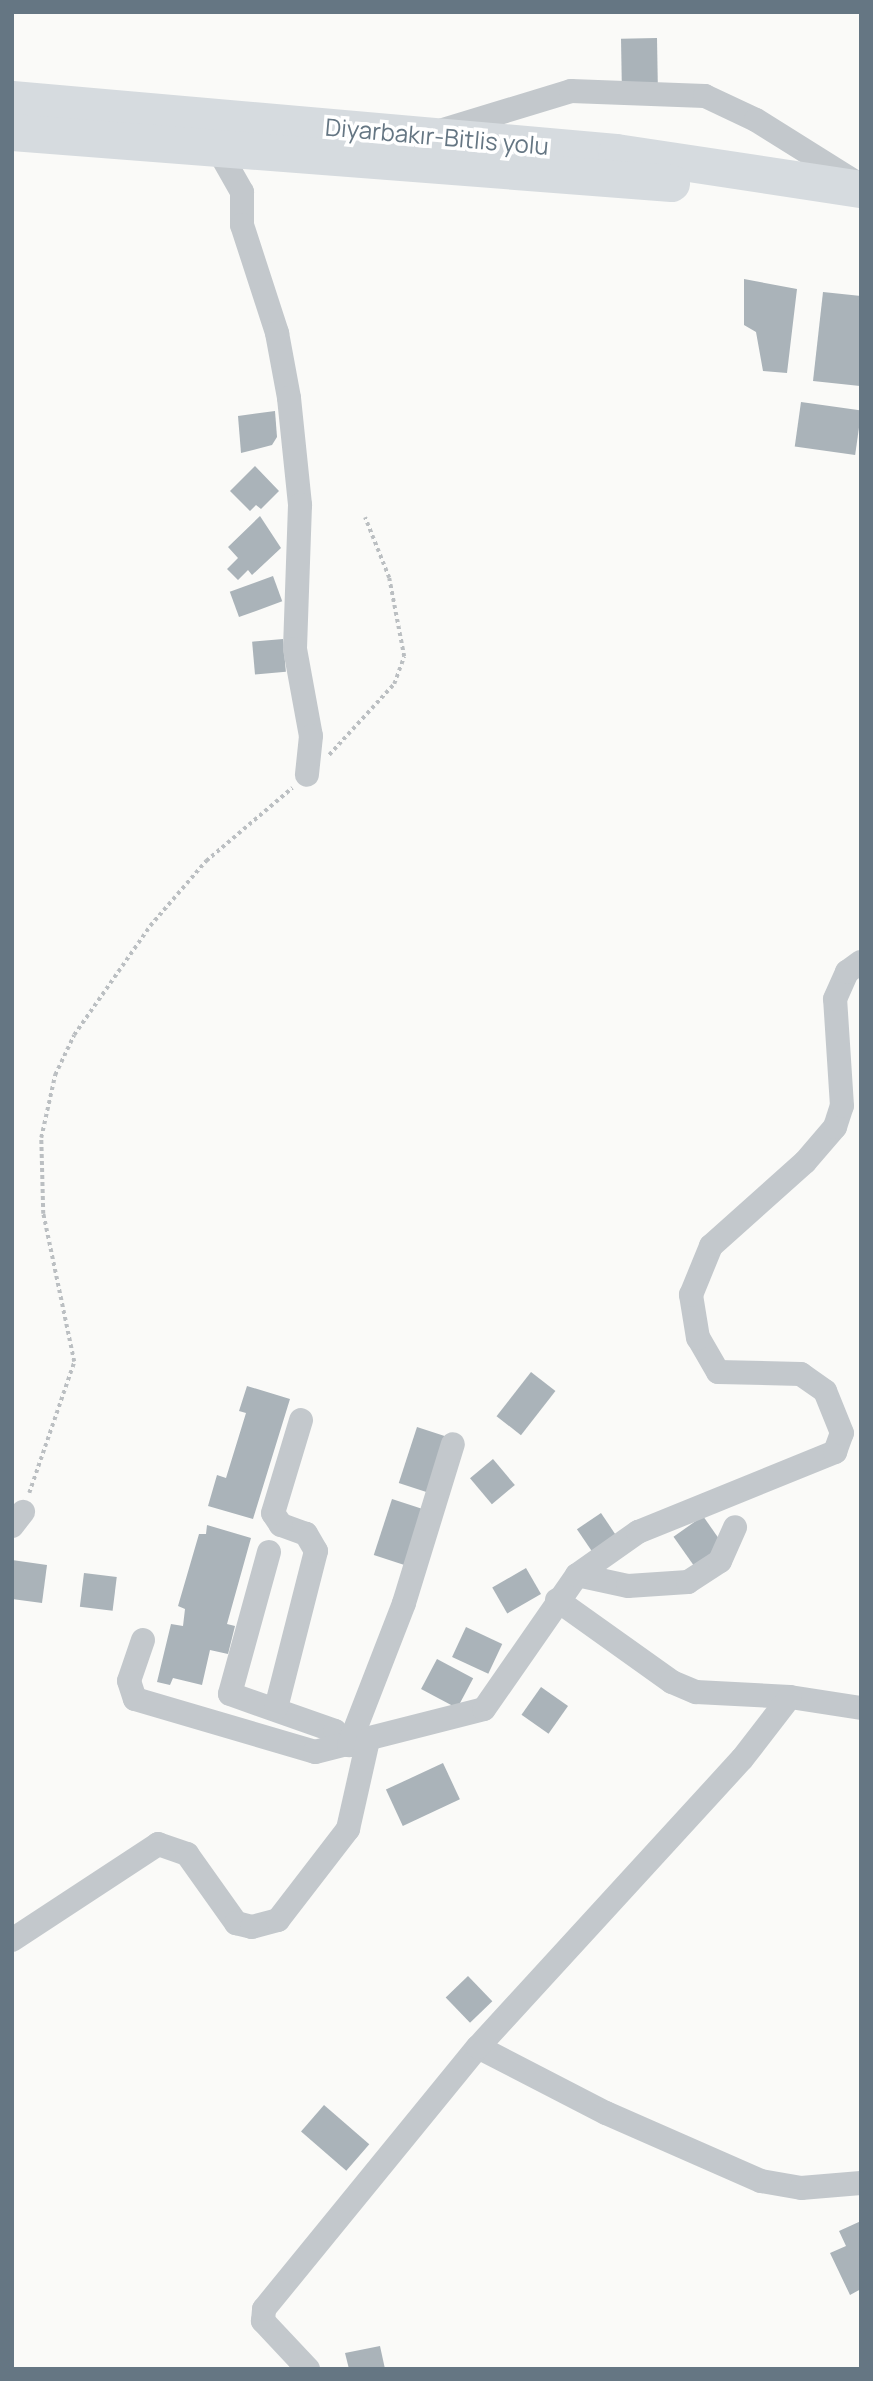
<!DOCTYPE html>
<meta charset="utf-8">
<style>
body{margin:0}
#map{position:relative;width:873px;height:2381px;overflow:hidden;background:#fafaf8;font-family:Manrope,sans-serif}
div>[style]{position:absolute}
[style*='--x']{left:calc(var(--x)*1px);top:calc(var(--y)*1px);width:calc(var(--w)*1px);rotate:calc(var(--a)*1deg)}
.building>*{inset:0;background:#aab3b9;transform-origin:0 0}
.path>*{height:3.5px;margin-top:-1.75px;transform-origin:0;background:repeating-linear-gradient(90deg,#bbbfc2 0 3.5px,transparent 0 7px)}
.minor>*{height:24px;margin:-12px;padding:0 12px;transform-origin:12px;border-radius:12px;background:#c3c8cc}
.highway>*{height:37px;margin:-18.5px;padding:0 18.5px;transform-origin:18.5px;border-radius:18.5px;background:#d6dbdf}
span{translate:-50% -50%;white-space:nowrap;text-align:center;line-height:1.15;-webkit-text-stroke:7px #fff;paint-order:stroke}
.street-label{font-size:24px;color:#657683}
.frame{position:absolute;inset:0;border:14px solid #657683;pointer-events:none}
</style>
<div id="map">
<div class="building">
<div style="left:657px;top:38px;width:47px;height:36px;rotate:89deg"></div>
<div style="clip-path:polygon(744px 279px,797px 289px,787px 373px,763px 371px,756px 332px,744px 325px)"></div>
<div style="clip-path:polygon(823px 292px,861px 296px,860px 386px,813px 381px)"></div>
<div style="left:801px;top:402px;width:61px;height:45px;rotate:8deg"></div>
<div style="clip-path:polygon(275px 411px,277px 437px,272px 445px,241px 453px,238px 416px)"></div>
<div style="clip-path:polygon(255px 466px,279px 491px,261px 509px,256px 505px,250px 511px,230px 491px)"></div>
<div style="clip-path:polygon(260px 516px,281px 548px,252px 575px,248px 570px,238px 580px,227px 569px,238px 558px,228px 547px)"></div>
<div style="left:273px;top:576px;width:27px;height:46px;rotate:70deg"></div>
<div style="left:283px;top:639px;width:33px;height:31px;rotate:85deg"></div>
<div style="left:531px;top:1372px;width:31px;height:56px;rotate:38deg"></div>
<div style="clip-path:polygon(247px 1386px,290px 1399px,253px 1519px,208px 1506px,217px 1475px,226px 1478px,246px 1413px,239px 1411px)"></div>
<div style="left:417px;top:1427px;width:33px;height:59px;rotate:18deg"></div>
<div style="left:493px;top:1459px;width:34px;height:30px;rotate:50deg"></div>
<div style="left:392px;top:1499px;width:33px;height:59px;rotate:18deg"></div>
<div style="left:601px;top:1513px;width:27px;height:29px;rotate:56deg"></div>
<div style="left:703px;top:1516px;width:39px;height:36px;rotate:55deg"></div>
<div style="clip-path:polygon(207px 1525px,251px 1538px,227px 1624px,235px 1626px,228px 1654px,210px 1650px,202px 1685px,173px 1678px,170px 1685px,157px 1682px,171px 1624px,183px 1626px,185px 1609px,178px 1606px,199px 1534px,206px 1534px)"></div>
<div style="clip-path:polygon(12px 1560px,47px 1565px,42px 1603px,12px 1599px)"></div>
<div style="left:526px;top:1568px;width:30px;height:39px;rotate:60deg"></div>
<div style="left:84px;top:1573px;width:33px;height:34px;rotate:7deg"></div>
<div style="left:466px;top:1627px;width:40px;height:33px;rotate:25deg"></div>
<div style="left:437px;top:1659px;width:41px;height:34px;rotate:28deg"></div>
<div style="left:541px;top:1687px;width:33px;height:34px;rotate:35deg"></div>
<div style="left:443px;top:1763px;width:40px;height:63px;rotate:65deg"></div>
<div style="left:468px;top:1976px;width:35px;height:31px;rotate:46deg"></div>
<div style="left:324px;top:2105px;width:60px;height:35px;rotate:41deg"></div>
<div style="clip-path:polygon(861px 2221px,861px 2289px,850px 2295px,830px 2253px,846px 2246px,839px 2231px)"></div>
<div style="clip-path:polygon(380px 2346px,385px 2369px,349px 2369px,345px 2353px)"></div>
</div>
<div class="path">
<div style="--x:329;--y:755;--w:96;--a:-47.5"></div>
<div style="--x:394;--y:684;--w:29;--a:-70"></div>
<div style="--x:404;--y:657;--w:80;--a:-100.8"></div>
<div style="--x:389;--y:578;--w:65;--a:-111.8"></div>
<div style="--x:29;--y:1493;--w:139;--a:-71"></div>
<div style="--x:74;--y:1362;--w:151;--a:-101.8"></div>
<div style="--x:43;--y:1214;--w:76;--a:-91.5"></div>
<div style="--x:41;--y:1138;--w:65;--a:-77.5"></div>
<div style="--x:55;--y:1075;--w:44;--a:-64.6"></div>
<div style="--x:74;--y:1035;--w:133;--a:-55.1"></div>
<div style="--x:150;--y:926;--w:86;--a:-49.3"></div>
<div style="--x:206;--y:861;--w:113;--a:-40.3"></div>
</div>
<div class="minor">
<div style="--x:443;--y:130;--w:134;--a:-16.9"></div>
<div style="--x:571;--y:91;--w:134;--a:2.1"></div>
<div style="--x:705;--y:96;--w:56;--a:25.2"></div>
<div style="--x:756;--y:120;--w:119;--a:32"></div>
<div style="--x:216;--y:146;--w:53;--a:60.5"></div>
<div style="--x:242;--y:192;--w:33;--a:90"></div>
<div style="--x:242;--y:225;--w:114;--a:72"></div>
<div style="--x:277;--y:333;--w:66;--a:79.5"></div>
<div style="--x:289;--y:398;--w:108;--a:84.1"></div>
<div style="--x:300;--y:505;--w:144;--a:92"></div>
<div style="--x:295;--y:649;--w:88;--a:79.6"></div>
<div style="--x:311;--y:736;--w:39;--a:96"></div>
<div style="--x:12;--y:1526;--w:18;--a:-52"></div>
<div style="--x:269;--y:1552;--w:147;--a:105.4"></div>
<div style="--x:230;--y:1694;--w:111;--a:19.4"></div>
<div style="--x:335;--y:1731;--w:20;--a:45"></div>
<div style="--x:577;--y:1575;--w:52;--a:12.2"></div>
<div style="--x:628;--y:1586;--w:60;--a:-3.8"></div>
<div style="--x:688;--y:1582;--w:38;--a:-33"></div>
<div style="--x:720;--y:1561;--w:37;--a:-66"></div>
<div style="--x:557;--y:1600;--w:141;--a:35.5"></div>
<div style="--x:672;--y:1682;--w:26;--a:23"></div>
<div style="--x:696;--y:1692;--w:94;--a:3"></div>
<div style="--x:790;--y:1697;--w:72;--a:8.8"></div>
<div style="--x:143;--y:1640;--w:43;--a:108.9"></div>
<div style="--x:129;--y:1681;--w:19;--a:72"></div>
<div style="--x:135;--y:1699;--w:188;--a:16.4"></div>
<div style="--x:315;--y:1752;--w:174;--a:-14.3"></div>
<div style="--x:484;--y:1709;--w:163;--a:-55.2"></div>
<div style="--x:577;--y:1575;--w:75;--a:-35.2"></div>
<div style="--x:638;--y:1532;--w:213;--a:-22.1"></div>
<div style="--x:835;--y:1452;--w:20;--a:-70"></div>
<div style="--x:842;--y:1433;--w:45;--a:-112"></div>
<div style="--x:825;--y:1391;--w:29;--a:-145"></div>
<div style="--x:801;--y:1374;--w:83;--a:-178.6"></div>
<div style="--x:718;--y:1372;--w:39;--a:-120"></div>
<div style="--x:698;--y:1338;--w:44;--a:-99.2"></div>
<div style="--x:691;--y:1295;--w:53;--a:-67.8"></div>
<div style="--x:711;--y:1246;--w:126;--a:-41.8"></div>
<div style="--x:805;--y:1162;--w:46;--a:-49.4"></div>
<div style="--x:835;--y:1127;--w:22;--a:-72"></div>
<div style="--x:842;--y:1106;--w:107;--a:-93.7"></div>
<div style="--x:835;--y:999;--w:30;--a:-66"></div>
<div style="--x:847;--y:972;--w:17;--a:-36"></div>
<div style="--x:276;--y:1708;--w:162;--a:-75.7"></div>
<div style="--x:316;--y:1551;--w:20;--a:-120"></div>
<div style="--x:306;--y:1534;--w:27;--a:-160"></div>
<div style="--x:281;--y:1525;--w:14;--a:-124"></div>
<div style="--x:273;--y:1513;--w:97;--a:-73.2"></div>
<div style="--x:349;--y:1745;--w:152;--a:-68.8"></div>
<div style="--x:404;--y:1603;--w:166;--a:-72.9"></div>
<div style="--x:12;--y:1940;--w:175;--a:-33.3"></div>
<div style="--x:158;--y:1844;--w:31;--a:19"></div>
<div style="--x:187;--y:1854;--w:85;--a:54.6"></div>
<div style="--x:236;--y:1923;--w:16;--a:14"></div>
<div style="--x:252;--y:1927;--w:27;--a:-15"></div>
<div style="--x:278;--y:1920;--w:115;--a:-52.4"></div>
<div style="--x:348;--y:1829;--w:91;--a:-77.3"></div>
<div style="--x:478;--y:2047;--w:144;--a:27.3"></div>
<div style="--x:606;--y:2113;--w:169;--a:23.7"></div>
<div style="--x:761;--y:2181;--w:41;--a:9.9"></div>
<div style="--x:801;--y:2188;--w:60;--a:-4.8"></div>
<div style="--x:308;--y:2369;--w:66;--a:-133.2"></div>
<div style="--x:263;--y:2321;--w:12;--a:-85"></div>
<div style="--x:264;--y:2309;--w:338;--a:-50.8"></div>
<div style="--x:478;--y:2047;--w:391;--a:-47.5"></div>
<div style="--x:742;--y:1759;--w:78;--a:-52.3"></div>
</div>
<div class="highway">
<div style="--x:12;--y:99;--w:606;--a:5.01"></div>
<div style="--x:616;--y:152;--w:248;--a:8.6"></div>
<div style="--x:12;--y:132;--w:661;--a:4.43"></div>
</div>
<div class="street-label">
<span style="left:437px;top:136px;rotate:5deg">Diyarbakır-Bitlis yolu</span>
</div>
<div class="frame"></div>
</div>
